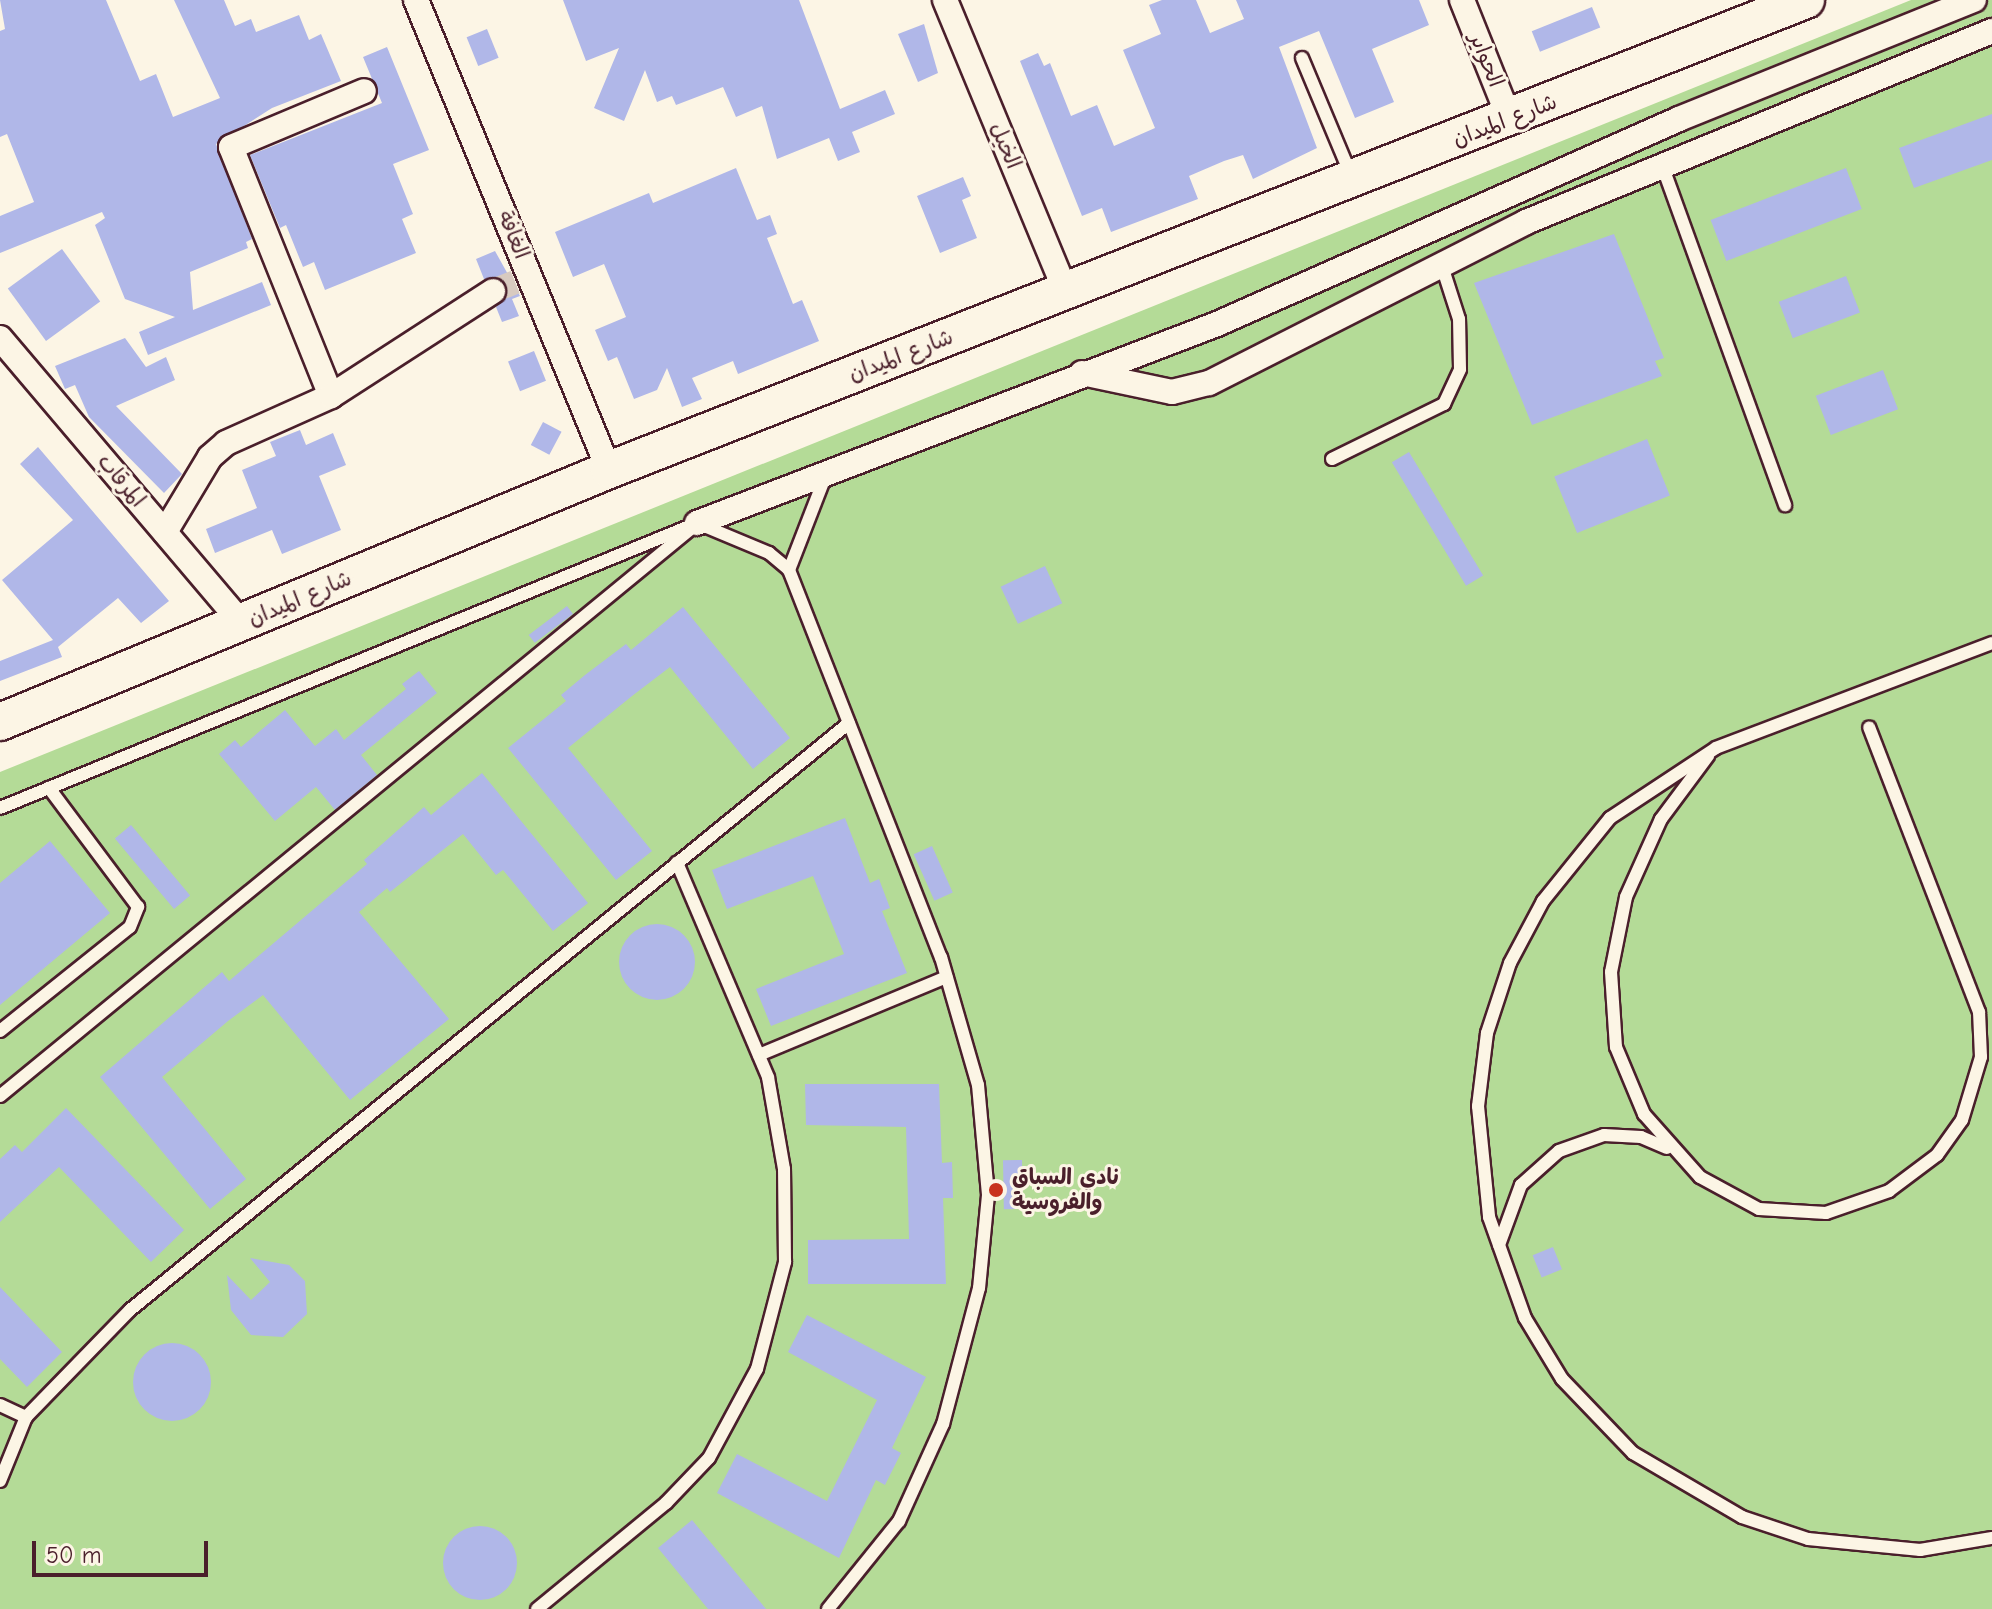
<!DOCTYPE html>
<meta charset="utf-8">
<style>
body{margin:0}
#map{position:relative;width:1992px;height:1609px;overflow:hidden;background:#fcf5e5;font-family:"Comic Neue","Playpen Sans Arabic",sans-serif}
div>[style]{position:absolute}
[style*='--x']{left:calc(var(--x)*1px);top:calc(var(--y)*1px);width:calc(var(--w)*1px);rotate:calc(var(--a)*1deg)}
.green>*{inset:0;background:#b4db97}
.building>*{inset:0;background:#b0b7e8;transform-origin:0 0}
.round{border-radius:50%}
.street-tunnel>*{height:24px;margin-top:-12px;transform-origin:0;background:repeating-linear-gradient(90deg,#d8cac0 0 24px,transparent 0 36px)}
.roads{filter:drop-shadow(2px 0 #4a1f2b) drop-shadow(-2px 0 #4a1f2b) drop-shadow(0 2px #4a1f2b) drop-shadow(0 -2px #4a1f2b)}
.lane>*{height:12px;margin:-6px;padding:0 6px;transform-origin:6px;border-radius:6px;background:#fcf5e5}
.street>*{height:24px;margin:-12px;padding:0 12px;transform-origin:12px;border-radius:12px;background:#fcf5e5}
.secondary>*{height:36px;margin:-18px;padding:0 18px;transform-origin:18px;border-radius:18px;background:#fcf5e5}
.dots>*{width:22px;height:22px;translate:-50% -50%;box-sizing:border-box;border:4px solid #fcf5e5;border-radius:50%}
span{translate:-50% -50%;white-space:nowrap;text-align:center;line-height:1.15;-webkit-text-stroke:6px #fcf5e5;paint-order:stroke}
.street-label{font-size:22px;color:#4a1f2b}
.poi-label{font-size:22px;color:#4a1f2b;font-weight:700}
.left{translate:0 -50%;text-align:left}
.scale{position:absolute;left:32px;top:1541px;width:176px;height:36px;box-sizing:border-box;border:4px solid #4a1f2b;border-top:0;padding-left:10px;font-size:24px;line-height:28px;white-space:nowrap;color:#4a1f2b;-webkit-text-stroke:6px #fcf5e5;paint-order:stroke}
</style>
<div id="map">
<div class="green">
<div style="clip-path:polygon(1911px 0,1992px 0,1992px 1609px,0 1609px,0 772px)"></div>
</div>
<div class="building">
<div style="clip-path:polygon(0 0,106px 0,140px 81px,156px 74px,173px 117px,220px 98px,174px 0,224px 0,235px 26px,251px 19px,256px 32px,299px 15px,309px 40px,321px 34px,341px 81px,272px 108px,216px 144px,252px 239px,246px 242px,248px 248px,190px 272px,193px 310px,262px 282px,271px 305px,148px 355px,139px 332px,175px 317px,125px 299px,95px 225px,105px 218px,102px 212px,0 253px,0 216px,34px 202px,7px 134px,0 137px,0 31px,5px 29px)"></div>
<div style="clip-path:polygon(563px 0,799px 0,840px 109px,885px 90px,895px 114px,852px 132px,860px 152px,838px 161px,829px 138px,777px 159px,762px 106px,736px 117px,723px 87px,676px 105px,672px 96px,657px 102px,645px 70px,624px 121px,594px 108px,619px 48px,586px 61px)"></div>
<div style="clip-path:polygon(1162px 0,1196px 0,1210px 33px,1244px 19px,1236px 0,1419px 0,1429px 25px,1372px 49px,1394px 102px,1355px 118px,1319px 31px,1279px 47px,1317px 148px,1253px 179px,1243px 155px,1224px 161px,1189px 176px,1198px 199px,1111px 232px,1102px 208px,1082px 216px,1020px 61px,1038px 53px,1044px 66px,1050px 63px,1071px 116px,1097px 105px,1114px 146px,1155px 128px,1123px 50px,1161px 34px,1149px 5px)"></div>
<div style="left:1592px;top:7px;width:22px;height:65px;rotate:68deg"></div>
<div style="clip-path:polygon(924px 24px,938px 73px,918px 82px,898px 34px)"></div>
<div style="left:487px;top:29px;width:31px;height:22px;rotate:68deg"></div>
<div style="clip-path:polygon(387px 47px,429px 150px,393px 164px,413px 214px,402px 219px,416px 253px,325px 290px,314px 262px,303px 267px,286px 225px,280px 228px,250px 155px,382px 103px,363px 57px)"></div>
<div style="clip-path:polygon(1992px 114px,1992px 160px,1914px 188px,1899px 148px)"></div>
<div style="clip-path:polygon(736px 168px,757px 220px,770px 215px,777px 234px,767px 238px,793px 304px,802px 300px,819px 341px,738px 374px,733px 361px,692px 378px,702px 399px,682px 407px,667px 368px,657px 390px,634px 399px,617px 357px,608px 361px,595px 330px,626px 317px,604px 264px,573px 277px,555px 232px,649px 193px,653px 203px)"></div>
<div style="left:1846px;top:168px;width:44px;height:145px;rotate:69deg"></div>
<div style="clip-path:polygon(963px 177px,971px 196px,962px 200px,977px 238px,940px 253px,917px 196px)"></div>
<div style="clip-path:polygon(1614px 234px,1664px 358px,1655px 361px,1662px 376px,1532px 425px,1474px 283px)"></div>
<div style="left:62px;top:249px;width:65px;height:67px;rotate:54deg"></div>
<div style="clip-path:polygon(495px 251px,520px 296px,512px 299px,519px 316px,502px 322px,496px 307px,507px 297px,506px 284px,484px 279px,476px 259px)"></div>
<div style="left:1846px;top:276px;width:39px;height:72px;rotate:69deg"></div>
<div style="clip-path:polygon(125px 338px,146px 367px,166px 357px,175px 380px,116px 406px,182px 474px,164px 493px,89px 417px,75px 385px,65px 389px,55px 366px)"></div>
<div style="left:534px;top:351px;width:32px;height:28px;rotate:68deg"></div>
<div style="left:1883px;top:370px;width:42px;height:72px;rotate:69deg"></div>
<div style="left:543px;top:422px;width:21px;height:26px;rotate:28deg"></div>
<div style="clip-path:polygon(300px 430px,306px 445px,333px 433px,346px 465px,319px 476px,341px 530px,282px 554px,272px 530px,215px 553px,206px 529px,257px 508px,242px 470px,276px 456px,270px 442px)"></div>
<div style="left:1647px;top:439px;width:61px;height:100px;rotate:68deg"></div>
<div style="clip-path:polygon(38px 447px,169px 601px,141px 623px,118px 598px,58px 647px,62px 657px,0 681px,0 661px,53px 640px,2px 580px,73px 520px,20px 464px)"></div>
<div style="left:1409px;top:452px;width:144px;height:20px;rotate:59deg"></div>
<div style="left:1045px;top:566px;width:41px;height:49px;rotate:65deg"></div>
<div style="left:567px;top:606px;width:10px;height:48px;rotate:53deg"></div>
<div style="clip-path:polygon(683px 607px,790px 738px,753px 769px,670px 667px,632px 696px,568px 748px,652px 851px,616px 880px,508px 748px,566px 701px,561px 695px,585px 675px,626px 644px,631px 650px)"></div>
<div style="clip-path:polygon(419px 671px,437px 693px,361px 755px,377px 775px,335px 810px,316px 787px,275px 821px,219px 754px,235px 740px,241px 747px,285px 710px,315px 746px,336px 729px,344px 740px,406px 689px,402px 684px)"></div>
<div style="clip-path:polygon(482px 773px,588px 903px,553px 931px,503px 870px,496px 875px,463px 834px,390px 892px,387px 888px,359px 912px,449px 1019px,350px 1100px,263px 995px,228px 1021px,162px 1077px,246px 1179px,210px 1209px,100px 1077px,222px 972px,229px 981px,367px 864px,364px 860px,424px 807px,431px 815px)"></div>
<div style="clip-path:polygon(845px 818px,870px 883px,879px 879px,890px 908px,882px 911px,907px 973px,771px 1026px,756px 989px,844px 954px,813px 876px,727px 909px,712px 870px)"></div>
<div style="left:131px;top:825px;width:92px;height:21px;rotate:50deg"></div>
<div style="clip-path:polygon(50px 841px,110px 913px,0 1005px,0 883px)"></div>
<div style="left:932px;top:846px;width:51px;height:20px;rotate:66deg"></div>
<div class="round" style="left:619px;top:924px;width:76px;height:76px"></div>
<div style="clip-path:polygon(805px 1084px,939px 1084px,942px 1163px,952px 1162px,953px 1198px,943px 1198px,946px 1284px,808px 1284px,808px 1240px,909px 1239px,906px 1127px,806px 1125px)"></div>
<div style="clip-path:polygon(66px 1108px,184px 1230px,151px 1262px,59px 1167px,0 1222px,0 1159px,15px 1145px,22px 1152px)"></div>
<div style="left:1022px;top:1160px;width:49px;height:19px;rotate:89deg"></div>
<div style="left:1553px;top:1247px;width:24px;height:22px;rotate:68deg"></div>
<div style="clip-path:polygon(250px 1258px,289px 1265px,305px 1281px,307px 1314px,283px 1337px,251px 1335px,231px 1310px,227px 1275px,251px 1300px,270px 1282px)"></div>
<div style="clip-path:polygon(0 1287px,62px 1352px,27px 1387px,0 1359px)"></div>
<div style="clip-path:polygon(807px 1315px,926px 1377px,892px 1448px,901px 1453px,885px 1485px,876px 1480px,839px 1558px,717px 1493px,737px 1454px,827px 1501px,877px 1400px,788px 1352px)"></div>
<div class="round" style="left:133px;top:1343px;width:78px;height:78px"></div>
<div style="clip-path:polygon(692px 1520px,766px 1609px,708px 1609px,658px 1548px)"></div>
<div class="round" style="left:443px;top:1526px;width:74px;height:74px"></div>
</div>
<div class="street-tunnel">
<div style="--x:493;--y:291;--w:24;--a:-22"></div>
</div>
<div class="roads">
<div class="lane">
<div style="--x:1302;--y:58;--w:127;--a:67.3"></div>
<div style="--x:1662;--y:165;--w:362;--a:70.1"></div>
<div style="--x:1332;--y:459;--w:125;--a:-26.2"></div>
<div style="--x:1444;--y:404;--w:38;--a:-65"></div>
<div style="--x:1460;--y:369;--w:50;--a:-91.1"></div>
<div style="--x:1459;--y:319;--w:59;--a:-107.8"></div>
<div style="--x:789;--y:570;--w:100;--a:-68.8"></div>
<div style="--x:1992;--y:643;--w:295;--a:159.2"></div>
<div style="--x:1716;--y:748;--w:127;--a:146.6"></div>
<div style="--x:1610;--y:818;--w:107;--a:128.9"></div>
<div style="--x:1543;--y:901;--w:70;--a:118"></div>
<div style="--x:1510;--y:963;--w:74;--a:108.2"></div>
<div style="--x:1487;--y:1033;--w:74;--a:97"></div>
<div style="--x:1478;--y:1106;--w:112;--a:84.3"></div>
<div style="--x:1489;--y:1217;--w:107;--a:70.4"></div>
<div style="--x:1525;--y:1318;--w:71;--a:58.8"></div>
<div style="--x:1562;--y:1379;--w:103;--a:46.2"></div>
<div style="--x:1633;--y:1453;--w:126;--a:30.4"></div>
<div style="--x:1742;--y:1517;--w:70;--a:18.4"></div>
<div style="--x:1808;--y:1539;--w:113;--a:5.6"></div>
<div style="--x:1920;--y:1550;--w:73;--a:-9.5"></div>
<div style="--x:1708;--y:756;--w:79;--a:126.7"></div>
<div style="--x:1661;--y:819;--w:85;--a:114.2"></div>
<div style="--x:1626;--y:897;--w:76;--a:101.3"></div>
<div style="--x:1611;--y:972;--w:75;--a:86.2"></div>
<div style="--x:1616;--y:1047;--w:73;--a:67.3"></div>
<div style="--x:1644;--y:1114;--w:84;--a:48.4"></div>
<div style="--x:1700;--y:1177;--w:67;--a:28.5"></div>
<div style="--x:1759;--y:1209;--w:67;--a:3.4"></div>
<div style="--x:1826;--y:1213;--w:67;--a:-19.2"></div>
<div style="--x:1889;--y:1191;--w:60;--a:-36.9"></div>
<div style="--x:1937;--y:1155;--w:43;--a:-54.5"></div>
<div style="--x:1962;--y:1120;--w:66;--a:-73.2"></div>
<div style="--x:1981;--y:1057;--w:45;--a:-92.5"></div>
<div style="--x:1979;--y:1012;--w:305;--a:-111.1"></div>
<div style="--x:0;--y:808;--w:753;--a:-22.24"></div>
<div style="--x:697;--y:523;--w:78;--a:22.6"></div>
<div style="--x:769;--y:553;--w:26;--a:40"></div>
<div style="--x:789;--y:570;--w:416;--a:68.6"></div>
<div style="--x:941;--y:957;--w:133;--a:73.9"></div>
<div style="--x:978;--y:1085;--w:110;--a:84.8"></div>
<div style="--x:988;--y:1195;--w:93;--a:95.5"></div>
<div style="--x:979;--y:1288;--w:141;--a:104.8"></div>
<div style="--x:943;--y:1424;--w:107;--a:114.4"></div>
<div style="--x:899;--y:1521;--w:113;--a:128.9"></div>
<div style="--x:0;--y:1031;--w:166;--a:-38.7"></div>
<div style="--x:130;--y:927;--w:22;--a:-68"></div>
<div style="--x:138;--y:907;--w:149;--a:-126.8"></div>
<div style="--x:759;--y:1055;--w:203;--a:-22.6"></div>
<div style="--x:0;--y:1096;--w:895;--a:-39.38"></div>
<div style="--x:1499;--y:1245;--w:64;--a:-69.9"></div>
<div style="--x:1521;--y:1185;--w:51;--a:-41.8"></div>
<div style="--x:1559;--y:1151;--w:48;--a:-19.6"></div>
<div style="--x:1604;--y:1135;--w:37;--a:3"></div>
<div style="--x:1641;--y:1137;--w:28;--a:23"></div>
<div style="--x:0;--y:1405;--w:29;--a:25"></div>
<div style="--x:0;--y:1481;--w:69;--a:-67.9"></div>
<div style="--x:26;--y:1417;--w:149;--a:-45.8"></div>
<div style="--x:130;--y:1310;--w:928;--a:-39.23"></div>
<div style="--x:537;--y:1609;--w:167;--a:-39.4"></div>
<div style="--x:666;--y:1503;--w:62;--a:-46.3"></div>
<div style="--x:709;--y:1458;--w:101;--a:-61.7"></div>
<div style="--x:757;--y:1369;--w:111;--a:-75.3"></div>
<div style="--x:785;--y:1262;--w:93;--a:-90.6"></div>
<div style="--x:784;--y:1169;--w:93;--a:-99.9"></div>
<div style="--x:768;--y:1077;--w:233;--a:-113"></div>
</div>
<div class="street">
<div style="--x:416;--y:0;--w:508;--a:67.68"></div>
<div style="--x:945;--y:0;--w:316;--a:67.5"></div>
<div style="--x:1462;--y:0;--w:129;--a:68.2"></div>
<div style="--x:0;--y:338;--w:374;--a:49.7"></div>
<div style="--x:1082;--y:373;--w:92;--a:11.9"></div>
<div style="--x:1172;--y:392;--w:38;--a:-14"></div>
<div style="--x:1209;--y:383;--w:356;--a:-26.9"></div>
<div style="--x:1526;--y:222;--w:504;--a:-22.29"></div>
<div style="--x:331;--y:396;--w:268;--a:-111.9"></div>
<div style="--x:231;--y:147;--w:144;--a:-22.8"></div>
<div style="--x:697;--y:523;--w:557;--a:-20.94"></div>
<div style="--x:1217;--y:324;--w:505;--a:-23.93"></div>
<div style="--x:1679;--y:119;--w:318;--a:-22"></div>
<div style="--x:165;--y:532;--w:87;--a:-59"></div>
<div style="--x:210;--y:457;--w:21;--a:-41"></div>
<div style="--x:226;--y:443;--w:115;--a:-24.1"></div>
<div style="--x:331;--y:396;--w:193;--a:-32.9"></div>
</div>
<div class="secondary">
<div style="--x:0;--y:722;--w:659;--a:-22.48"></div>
<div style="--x:609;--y:470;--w:1286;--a:-21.44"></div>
</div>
</div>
<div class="dots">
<div style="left:996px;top:1190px;background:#c8321e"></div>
</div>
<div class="street-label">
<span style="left:1486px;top:60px;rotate:68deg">الحواير</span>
<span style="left:1505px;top:121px;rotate:-21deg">شارع الميدان</span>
<span style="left:1005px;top:146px;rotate:67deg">الخيل</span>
<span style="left:513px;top:235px;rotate:68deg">الغافة</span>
<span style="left:901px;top:356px;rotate:-21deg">شارع الميدان</span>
<span style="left:121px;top:481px;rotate:50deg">المرقاب</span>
<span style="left:300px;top:599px;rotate:-23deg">شارع الميدان</span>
</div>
<div class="poi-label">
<span class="left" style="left:1012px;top:1190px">نادي السباق<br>والفروسية</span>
</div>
<div class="scale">50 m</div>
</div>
